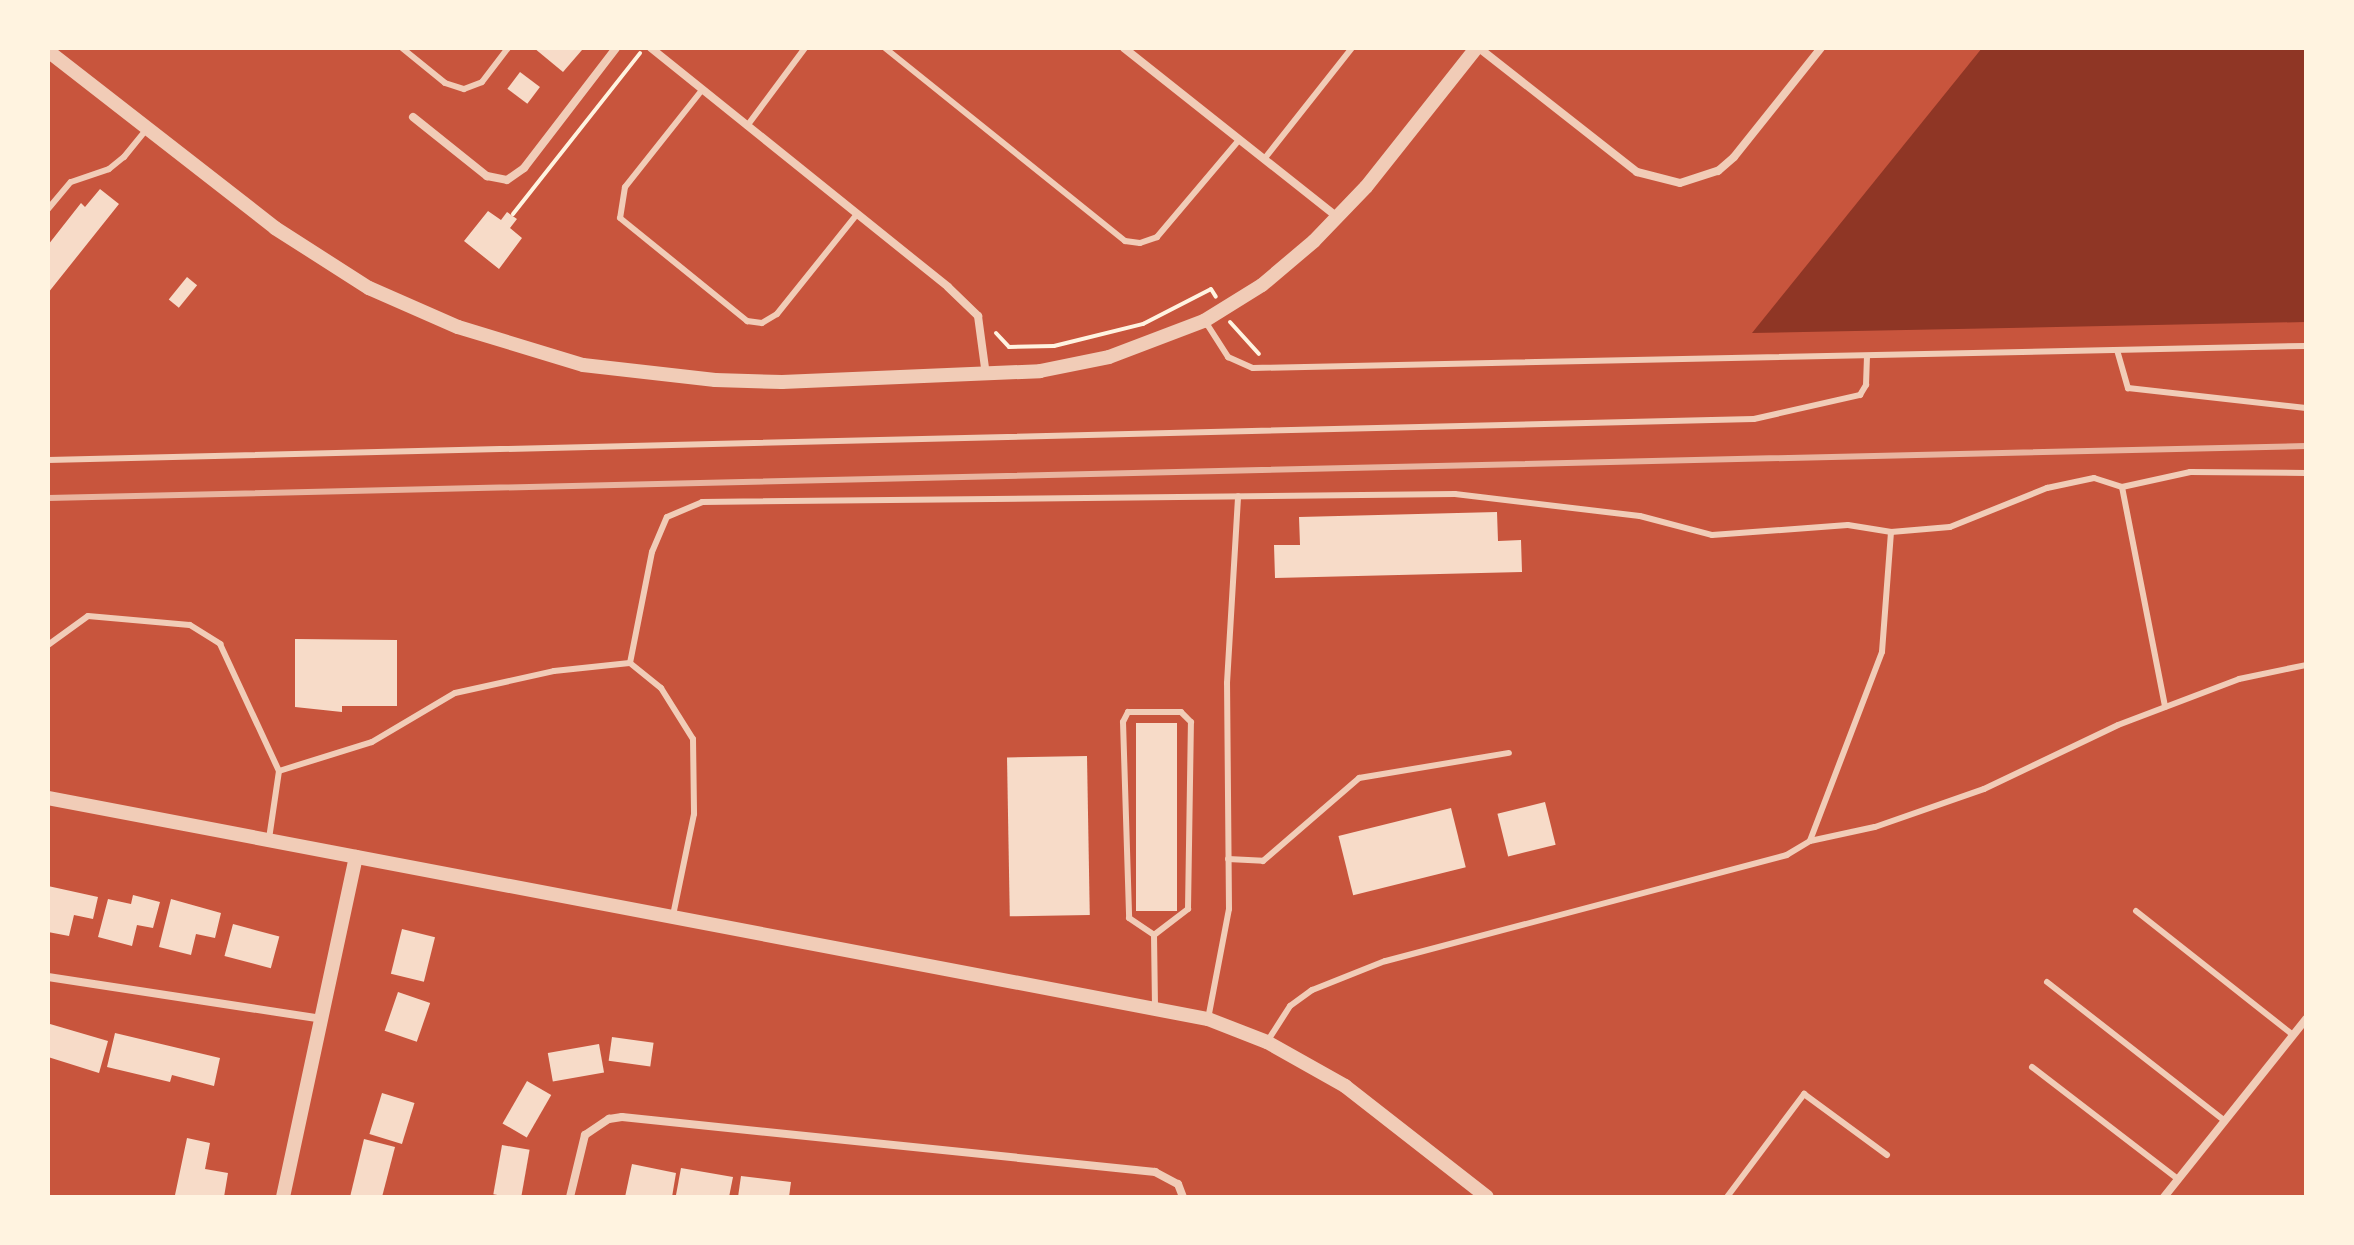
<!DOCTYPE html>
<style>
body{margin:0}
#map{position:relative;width:2354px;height:1245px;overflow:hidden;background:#c8553d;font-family:"Golos Text",sans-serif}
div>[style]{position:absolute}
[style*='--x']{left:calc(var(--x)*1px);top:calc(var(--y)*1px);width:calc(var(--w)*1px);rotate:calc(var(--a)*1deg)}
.water>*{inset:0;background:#8f3625}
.building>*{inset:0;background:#f7dbc8;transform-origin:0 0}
.path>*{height:4px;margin:-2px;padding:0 2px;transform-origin:2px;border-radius:2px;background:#fff3e0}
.service>*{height:6px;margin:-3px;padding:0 3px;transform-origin:3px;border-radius:3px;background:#f1ccb7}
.minor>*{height:8px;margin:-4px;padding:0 4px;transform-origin:4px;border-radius:4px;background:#f1ccb7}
.tertiary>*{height:14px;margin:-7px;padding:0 7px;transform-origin:7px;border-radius:7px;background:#f1ccb7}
.rail>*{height:6px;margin:-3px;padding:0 3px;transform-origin:3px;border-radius:3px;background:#e9b49f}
span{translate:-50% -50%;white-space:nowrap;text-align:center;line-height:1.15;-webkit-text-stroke:6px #fff3e0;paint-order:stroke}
.frame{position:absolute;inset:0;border:50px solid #fff3e0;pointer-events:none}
</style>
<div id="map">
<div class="water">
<div style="clip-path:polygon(1982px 48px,2306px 48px,2306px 322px,1752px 333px)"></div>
</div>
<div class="building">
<div style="clip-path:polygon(534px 48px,579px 48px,582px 50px,563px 72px)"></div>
<div style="left:520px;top:72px;width:25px;height:21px;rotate:37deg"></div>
<div style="clip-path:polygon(100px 189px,119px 204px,48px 293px,48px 245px,81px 203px,85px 207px)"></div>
<div style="clip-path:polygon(488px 211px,501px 220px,507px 212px,517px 219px,510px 228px,522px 238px,499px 269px,464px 241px)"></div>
<div style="left:187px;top:277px;width:13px;height:29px;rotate:39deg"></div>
<div style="clip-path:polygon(1497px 512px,1498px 541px,1521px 540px,1522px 572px,1275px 578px,1274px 545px,1300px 545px,1299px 517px)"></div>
<div style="clip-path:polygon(295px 639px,397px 640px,397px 706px,342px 706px,342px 712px,295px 707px)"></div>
<div style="left:1136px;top:723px;width:41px;height:188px"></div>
<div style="left:1087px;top:756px;width:159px;height:80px;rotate:89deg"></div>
<div style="left:1545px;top:802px;width:44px;height:49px;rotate:76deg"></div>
<div style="left:1451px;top:808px;width:61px;height:116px;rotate:76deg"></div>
<div style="clip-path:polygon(48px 886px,98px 897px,93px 919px,74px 915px,69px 936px,48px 932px)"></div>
<div style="clip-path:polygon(133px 895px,160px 902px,153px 928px,137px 925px,132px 946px,98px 937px,108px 899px,131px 904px)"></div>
<div style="clip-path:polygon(171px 899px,221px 913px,215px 938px,196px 934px,191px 955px,159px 947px)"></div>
<div style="left:233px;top:924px;width:48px;height:33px;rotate:15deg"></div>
<div style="left:402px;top:929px;width:34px;height:46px;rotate:14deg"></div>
<div style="left:398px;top:992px;width:34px;height:41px;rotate:19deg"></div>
<div style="clip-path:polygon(50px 1024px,108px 1041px,99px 1073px,48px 1057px)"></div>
<div style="clip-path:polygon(115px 1033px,220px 1058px,214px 1086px,172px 1075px,170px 1082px,107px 1067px)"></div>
<div style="left:612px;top:1037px;width:42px;height:24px;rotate:8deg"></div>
<div style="left:599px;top:1044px;width:29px;height:52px;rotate:80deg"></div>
<div style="left:527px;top:1081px;width:28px;height:49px;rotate:30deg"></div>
<div style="left:382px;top:1093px;width:34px;height:43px;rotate:17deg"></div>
<div style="clip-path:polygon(187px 1138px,210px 1143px,205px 1169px,228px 1173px,224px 1197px,175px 1195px)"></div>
<div style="clip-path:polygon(364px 1139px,395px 1147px,382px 1197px,350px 1197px)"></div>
<div style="left:502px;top:1145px;width:28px;height:50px;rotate:10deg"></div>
<div style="clip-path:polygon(632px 1164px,676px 1173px,672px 1197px,625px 1197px)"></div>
<div style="clip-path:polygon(681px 1168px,733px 1177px,729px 1197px,676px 1195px)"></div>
<div style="clip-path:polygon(741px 1176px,791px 1182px,789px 1197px,738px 1197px)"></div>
</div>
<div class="path">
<div style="--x:513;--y:214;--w:205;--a:-51.7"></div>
<div style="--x:1230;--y:322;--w:43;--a:47.8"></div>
<div style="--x:996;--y:333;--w:19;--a:47"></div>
<div style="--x:1009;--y:347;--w:45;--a:-1.3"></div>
<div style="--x:1054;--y:346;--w:92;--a:-13.9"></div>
<div style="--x:1143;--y:324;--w:76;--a:-27.2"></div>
<div style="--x:1211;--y:289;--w:9;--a:58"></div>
</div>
<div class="service">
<div style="--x:402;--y:48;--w:55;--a:39.1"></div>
<div style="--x:445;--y:83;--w:20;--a:18"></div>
<div style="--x:464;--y:89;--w:19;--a:-21"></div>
<div style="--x:482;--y:82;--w:43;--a:-52.6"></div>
<div style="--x:885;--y:48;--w:308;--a:38.8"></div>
<div style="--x:1125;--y:241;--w:15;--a:8"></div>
<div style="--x:1140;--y:243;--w:18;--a:-19"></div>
<div style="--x:1157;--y:237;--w:127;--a:-49.8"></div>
<div style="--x:702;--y:90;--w:124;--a:128.4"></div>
<div style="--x:625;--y:187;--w:31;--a:99"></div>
<div style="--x:620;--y:218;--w:164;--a:39"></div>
<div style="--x:747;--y:321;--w:15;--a:8"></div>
<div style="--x:762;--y:323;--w:17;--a:-31"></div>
<div style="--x:777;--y:314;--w:128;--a:-51.3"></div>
<div style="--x:747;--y:126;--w:97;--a:-53.4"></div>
<div style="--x:1265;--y:158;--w:140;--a:-51.7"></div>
<div style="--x:48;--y:209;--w:35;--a:-50"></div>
<div style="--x:71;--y:182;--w:40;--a:-18.9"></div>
<div style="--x:109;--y:169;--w:19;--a:-39"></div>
<div style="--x:124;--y:157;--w:36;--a:-51"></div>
<div style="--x:1205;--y:321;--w:43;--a:57.4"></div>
<div style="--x:1228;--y:357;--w:27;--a:24"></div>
<div style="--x:1253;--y:368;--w:1053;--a:-1.2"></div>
<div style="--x:2117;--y:350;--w:40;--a:74"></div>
<div style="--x:2128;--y:388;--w:179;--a:6.4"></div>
<div style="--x:48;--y:460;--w:1706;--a:-1.38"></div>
<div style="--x:1754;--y:419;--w:109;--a:-12.8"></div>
<div style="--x:1860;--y:395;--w:12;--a:-59"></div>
<div style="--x:1866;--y:385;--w:29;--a:-88"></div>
<div style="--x:2122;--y:487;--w:224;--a:78.9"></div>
<div style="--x:1891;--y:532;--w:59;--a:-4.8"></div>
<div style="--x:1950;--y:527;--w:105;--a:-21.9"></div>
<div style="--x:2047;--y:488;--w:48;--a:-12"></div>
<div style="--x:2094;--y:478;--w:29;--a:18"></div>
<div style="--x:2122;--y:487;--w:70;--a:-12.4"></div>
<div style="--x:2190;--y:472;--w:116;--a:0.5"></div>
<div style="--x:48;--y:645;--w:49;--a:-35.9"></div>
<div style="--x:88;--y:616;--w:102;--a:5"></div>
<div style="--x:190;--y:625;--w:36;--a:32"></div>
<div style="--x:220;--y:644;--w:140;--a:65.1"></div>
<div style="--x:279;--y:771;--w:69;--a:98.4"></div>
<div style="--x:630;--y:663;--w:113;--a:-78.8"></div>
<div style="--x:652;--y:552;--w:38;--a:-67"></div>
<div style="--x:667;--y:517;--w:38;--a:-23"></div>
<div style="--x:702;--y:502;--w:753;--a:-0.61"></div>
<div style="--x:1455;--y:494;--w:186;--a:6.8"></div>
<div style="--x:1640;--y:516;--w:74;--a:14.8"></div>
<div style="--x:1712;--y:535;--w:136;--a:-4.2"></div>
<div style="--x:1848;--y:525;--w:44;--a:9.2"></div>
<div style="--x:1891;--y:532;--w:120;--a:94.3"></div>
<div style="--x:1882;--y:652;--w:202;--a:110.9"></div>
<div style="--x:1810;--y:841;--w:27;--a:149"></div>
<div style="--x:1787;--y:855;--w:416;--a:165.2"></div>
<div style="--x:1385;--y:961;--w:79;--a:158.3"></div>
<div style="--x:1312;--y:990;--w:27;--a:144"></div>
<div style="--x:1290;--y:1006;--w:43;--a:122.6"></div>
<div style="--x:279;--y:771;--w:97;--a:-17.3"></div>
<div style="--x:372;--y:742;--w:96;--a:-30.6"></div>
<div style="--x:455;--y:693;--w:101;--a:-12.5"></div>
<div style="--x:554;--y:671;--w:76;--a:-6"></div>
<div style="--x:630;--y:663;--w:40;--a:39"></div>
<div style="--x:661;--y:688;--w:60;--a:57.9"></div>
<div style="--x:693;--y:739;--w:75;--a:89.2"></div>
<div style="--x:694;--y:814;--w:103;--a:101.7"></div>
<div style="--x:1810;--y:841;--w:66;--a:-12.2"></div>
<div style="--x:1875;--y:827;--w:115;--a:-19.2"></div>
<div style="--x:1984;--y:789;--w:148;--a:-25.5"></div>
<div style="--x:2118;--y:725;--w:129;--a:-20.8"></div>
<div style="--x:2239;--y:679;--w:68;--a:-11.8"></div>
<div style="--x:1228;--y:859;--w:35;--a:3"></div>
<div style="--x:1263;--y:861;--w:127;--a:-40.8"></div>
<div style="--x:1359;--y:778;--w:152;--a:-9.5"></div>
<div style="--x:2136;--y:911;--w:200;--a:38.3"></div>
<div style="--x:1154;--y:935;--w:43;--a:-37.4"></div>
<div style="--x:1188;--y:909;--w:187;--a:-89.1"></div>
<div style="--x:1191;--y:722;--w:14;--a:-135"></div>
<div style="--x:1181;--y:712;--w:53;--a:180"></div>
<div style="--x:1128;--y:712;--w:11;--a:117"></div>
<div style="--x:1123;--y:722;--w:196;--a:88.2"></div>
<div style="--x:1129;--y:918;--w:30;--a:34"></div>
<div style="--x:1154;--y:935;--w:73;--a:89.2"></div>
<div style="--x:2047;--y:982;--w:226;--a:38"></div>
<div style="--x:1208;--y:1019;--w:112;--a:-79.2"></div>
<div style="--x:1229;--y:909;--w:226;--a:-90.5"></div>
<div style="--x:1227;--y:683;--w:187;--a:-86.6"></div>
<div style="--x:2032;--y:1067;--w:184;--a:37.5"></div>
<div style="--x:1727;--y:1197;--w:129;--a:-53.2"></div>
<div style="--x:1804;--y:1094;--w:103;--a:36.3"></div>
</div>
<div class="minor">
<div style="--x:651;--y:48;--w:381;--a:38.8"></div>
<div style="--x:948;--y:287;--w:42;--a:44"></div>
<div style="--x:978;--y:316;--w:60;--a:82.3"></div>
<div style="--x:1124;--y:48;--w:272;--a:38.4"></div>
<div style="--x:1479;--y:48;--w:201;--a:38.1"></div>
<div style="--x:1637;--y:172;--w:44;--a:14.3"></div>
<div style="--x:1680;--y:183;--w:40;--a:-18"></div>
<div style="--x:1718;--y:171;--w:21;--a:-41"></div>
<div style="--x:1734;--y:157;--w:139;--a:-51.4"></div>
<div style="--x:413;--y:117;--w:95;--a:38.6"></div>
<div style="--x:487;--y:176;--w:20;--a:11"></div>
<div style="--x:507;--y:180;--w:21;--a:-35"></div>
<div style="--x:524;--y:168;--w:151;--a:-52.5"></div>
<div style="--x:48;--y:977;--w:277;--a:8.7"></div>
<div style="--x:570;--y:1197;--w:64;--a:-76.4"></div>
<div style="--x:585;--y:1135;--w:29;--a:-34"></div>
<div style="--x:609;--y:1119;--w:13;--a:-9"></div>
<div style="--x:622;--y:1117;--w:536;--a:5.89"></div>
<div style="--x:1155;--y:1172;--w:26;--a:28"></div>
<div style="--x:1178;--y:1184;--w:14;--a:69"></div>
<div style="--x:2164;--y:1197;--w:228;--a:-51.4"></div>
</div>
<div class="tertiary">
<div style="--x:48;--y:51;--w:288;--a:37.9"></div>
<div style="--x:275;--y:228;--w:112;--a:32.6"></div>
<div style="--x:369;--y:288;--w:97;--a:23.7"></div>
<div style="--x:458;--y:327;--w:131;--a:16.9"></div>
<div style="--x:583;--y:365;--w:133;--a:6.5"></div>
<div style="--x:715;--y:380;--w:67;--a:1.7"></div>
<div style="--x:782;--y:382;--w:258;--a:-2.4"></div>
<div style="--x:1040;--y:371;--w:70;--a:-11.5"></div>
<div style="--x:1109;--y:357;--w:102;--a:-20.8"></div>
<div style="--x:1204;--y:321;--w:68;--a:-31.8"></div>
<div style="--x:1262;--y:285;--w:68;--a:-40.2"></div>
<div style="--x:1314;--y:241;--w:75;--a:-46.1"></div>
<div style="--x:1366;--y:187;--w:177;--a:-51.6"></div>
<div style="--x:48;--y:798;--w:1181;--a:10.79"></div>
<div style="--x:1208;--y:1019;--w:63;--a:21.3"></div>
<div style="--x:1267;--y:1042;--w:90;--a:29.4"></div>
<div style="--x:1345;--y:1086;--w:180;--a:38"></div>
<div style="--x:283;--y:1197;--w:348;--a:-77.9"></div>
</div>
<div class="rail">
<div style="--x:48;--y:498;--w:2259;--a:-1.32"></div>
</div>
<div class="frame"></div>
</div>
